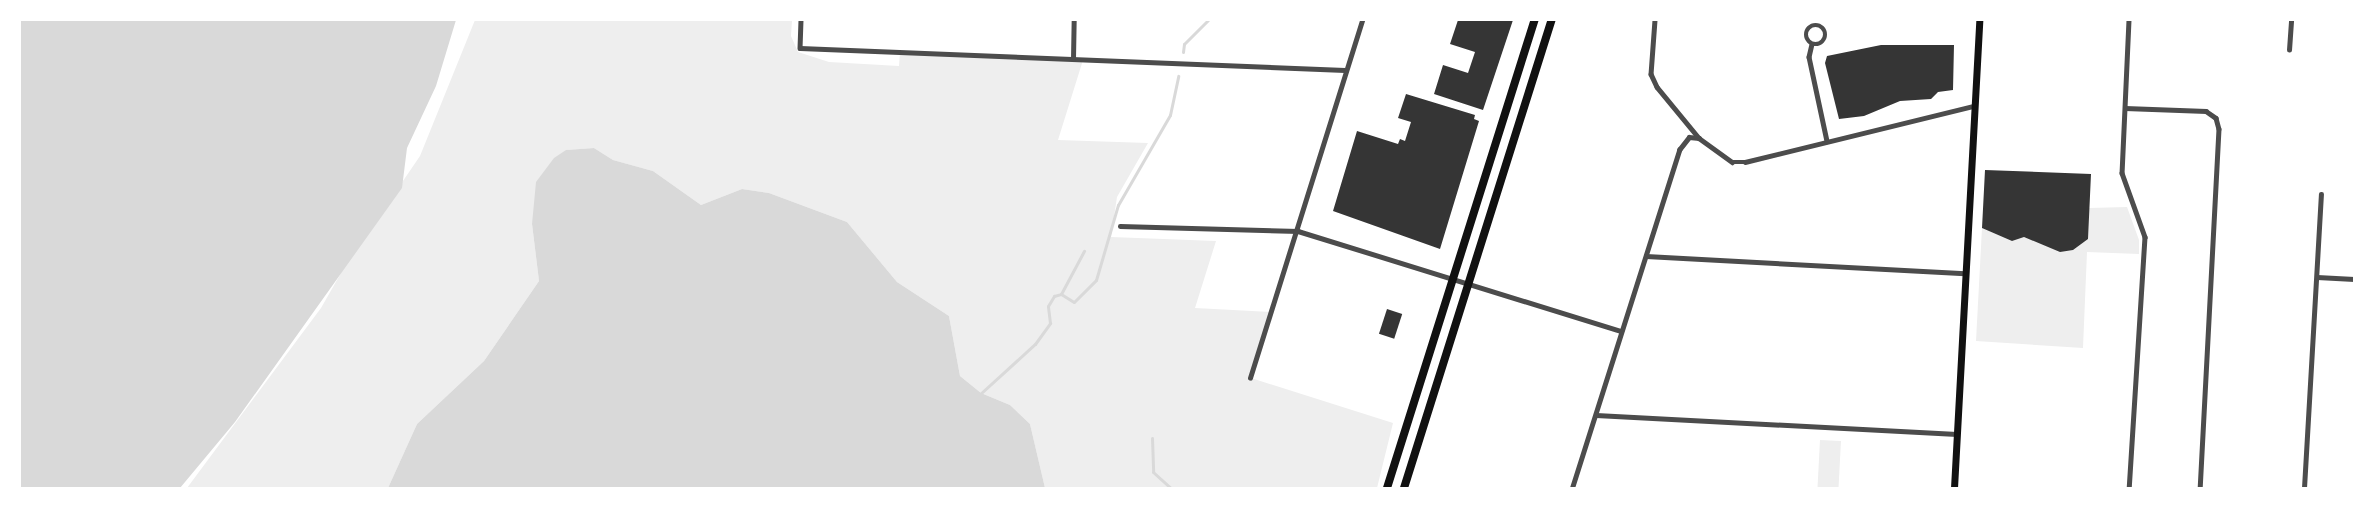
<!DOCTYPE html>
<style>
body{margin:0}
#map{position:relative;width:2374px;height:508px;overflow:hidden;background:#fff;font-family:Montserrat,sans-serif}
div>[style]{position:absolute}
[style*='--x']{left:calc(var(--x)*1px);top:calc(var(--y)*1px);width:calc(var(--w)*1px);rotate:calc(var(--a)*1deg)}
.green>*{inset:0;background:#eee;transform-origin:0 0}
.water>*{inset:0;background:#d9d9d9}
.stream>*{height:3px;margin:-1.5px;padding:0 1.5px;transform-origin:1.5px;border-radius:1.5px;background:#d9d9d9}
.building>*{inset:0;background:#353535;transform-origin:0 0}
.minor>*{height:4.5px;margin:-2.25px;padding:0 2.25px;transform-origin:2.25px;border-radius:2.25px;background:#4c4c4c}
.minor>.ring{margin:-2.25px;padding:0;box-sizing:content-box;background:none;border:4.5px solid #4c4c4c;border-radius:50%}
.secondary>*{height:7px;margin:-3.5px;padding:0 3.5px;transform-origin:3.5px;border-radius:3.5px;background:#111}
.trunk>*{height:8px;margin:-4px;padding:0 4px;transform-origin:4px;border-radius:4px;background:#111}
span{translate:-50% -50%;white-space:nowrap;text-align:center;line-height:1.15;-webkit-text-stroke:6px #fff;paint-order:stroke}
.frame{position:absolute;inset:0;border:21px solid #fff;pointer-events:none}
</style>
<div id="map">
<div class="green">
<div style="clip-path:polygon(475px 20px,792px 20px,791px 36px,798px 52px,829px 62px,899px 66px,900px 52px,1083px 60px,1058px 140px,1148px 143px,1117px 197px,1111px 237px,1216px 241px,1195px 308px,1271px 312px,1251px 378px,1393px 423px,1377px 488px,1045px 488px,1030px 424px,1010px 405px,981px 393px,960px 376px,949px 316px,897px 282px,847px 222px,769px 193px,742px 189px,701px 205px,653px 171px,613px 160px,594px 148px,566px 150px,532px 224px,539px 281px,484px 361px,417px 424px,388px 488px,187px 488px,321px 308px,345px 266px,420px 156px)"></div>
<div style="clip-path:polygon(2127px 207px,2139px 240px,2139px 254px,2087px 252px,2083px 348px,1976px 341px,1982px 228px,2012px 241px,2024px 237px,2060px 251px,2073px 250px,2088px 239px,2089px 208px)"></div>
<div style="left:1820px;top:440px;width:21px;height:48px;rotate:3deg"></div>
</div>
<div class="water">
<div style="clip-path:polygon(20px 20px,456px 20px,436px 86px,407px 148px,402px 188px,235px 422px,180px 488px,20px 488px)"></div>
<div style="clip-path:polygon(594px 148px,613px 160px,653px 171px,701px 205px,742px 189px,769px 193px,847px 222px,897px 282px,949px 316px,960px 376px,981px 393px,1010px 405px,1030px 424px,1045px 488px,388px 488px,417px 424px,484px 361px,539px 281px,532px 224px,536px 182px,554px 158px,566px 150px)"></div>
</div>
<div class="stream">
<div style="--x:1183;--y:52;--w:8;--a:-83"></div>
<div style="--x:1184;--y:44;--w:34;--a:-45"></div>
<div style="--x:1061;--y:294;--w:49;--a:-61.9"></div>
<div style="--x:980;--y:394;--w:74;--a:-42.3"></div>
<div style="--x:1035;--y:344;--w:26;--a:-54"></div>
<div style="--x:1050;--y:323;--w:17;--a:-97"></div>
<div style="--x:1048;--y:306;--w:12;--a:-59"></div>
<div style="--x:1054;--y:296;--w:7;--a:-16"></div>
<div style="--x:1061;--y:294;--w:15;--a:32"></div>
<div style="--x:1074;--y:302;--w:31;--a:-45"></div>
<div style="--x:1096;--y:280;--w:78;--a:-73.7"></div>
<div style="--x:1118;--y:205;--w:104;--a:-60"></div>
<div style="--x:1170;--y:115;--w:40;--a:-78"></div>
<div style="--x:1152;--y:438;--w:34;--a:88"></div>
<div style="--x:1153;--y:472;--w:24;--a:42"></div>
</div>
<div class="building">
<div style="clip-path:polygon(1458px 20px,1513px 20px,1483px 110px,1434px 94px,1443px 65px,1468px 73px,1475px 52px,1450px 44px)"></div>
<div style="clip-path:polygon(1881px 45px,1954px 45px,1953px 90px,1938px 92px,1931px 99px,1900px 101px,1864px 116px,1839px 119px,1825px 63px,1827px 56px)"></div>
<div style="clip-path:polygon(1406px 94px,1475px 115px,1474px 119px,1479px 121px,1440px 249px,1333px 211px,1357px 131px,1398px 144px,1400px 139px,1405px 141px,1411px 122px,1398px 118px)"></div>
<div style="clip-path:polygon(1985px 170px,2091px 174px,2088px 239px,2073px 250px,2060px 252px,2024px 237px,2012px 241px,1982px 228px)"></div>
<div style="left:1387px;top:309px;width:16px;height:26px;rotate:18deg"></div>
</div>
<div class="minor">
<div style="--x:801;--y:20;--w:28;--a:92"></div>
<div style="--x:800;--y:48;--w:545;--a:2.31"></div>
<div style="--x:1655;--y:20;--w:54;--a:94.2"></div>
<div style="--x:1651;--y:74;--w:14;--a:65"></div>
<div style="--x:1657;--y:87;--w:66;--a:50.5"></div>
<div style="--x:1699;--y:138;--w:41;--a:36"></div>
<div style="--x:1732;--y:162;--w:13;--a:0"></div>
<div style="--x:1745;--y:162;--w:235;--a:-13.8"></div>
<div style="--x:2129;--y:20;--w:153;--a:92.6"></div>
<div style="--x:2122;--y:173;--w:68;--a:70.2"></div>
<div style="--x:2145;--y:237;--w:252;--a:93.6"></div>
<div class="ring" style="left:1806px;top:25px;width:15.5px;height:15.5px"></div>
<div style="--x:1812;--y:44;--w:13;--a:103"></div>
<div style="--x:1809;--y:57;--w:86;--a:77.9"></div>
<div style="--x:2289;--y:50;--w:30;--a:-86"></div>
<div style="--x:1073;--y:59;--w:39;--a:-89"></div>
<div style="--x:2125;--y:108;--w:81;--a:2.1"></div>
<div style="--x:2206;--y:111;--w:12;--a:35"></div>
<div style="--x:2216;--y:118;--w:11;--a:75"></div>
<div style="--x:2219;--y:129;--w:360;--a:93"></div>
<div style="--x:1120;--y:226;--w:178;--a:1.6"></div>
<div style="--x:1298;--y:231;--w:338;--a:17.2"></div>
<div style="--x:1646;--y:256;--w:319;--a:3.1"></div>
<div style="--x:2317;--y:277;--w:37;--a:3"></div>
<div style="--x:1250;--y:378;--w:375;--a:-72.6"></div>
<div style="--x:1596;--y:415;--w:361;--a:3"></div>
<div style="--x:1572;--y:488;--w:355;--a:-72.4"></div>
<div style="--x:1679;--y:150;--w:16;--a:-52"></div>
<div style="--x:1689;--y:137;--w:10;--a:6"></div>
<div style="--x:2304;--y:488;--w:294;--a:-86.7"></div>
</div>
<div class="secondary">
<div style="--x:1954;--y:488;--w:469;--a:-86.9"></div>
</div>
<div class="trunk">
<div style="--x:1387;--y:488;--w:491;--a:-72.5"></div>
<div style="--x:1404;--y:488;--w:491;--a:-72.5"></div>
</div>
<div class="frame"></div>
</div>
